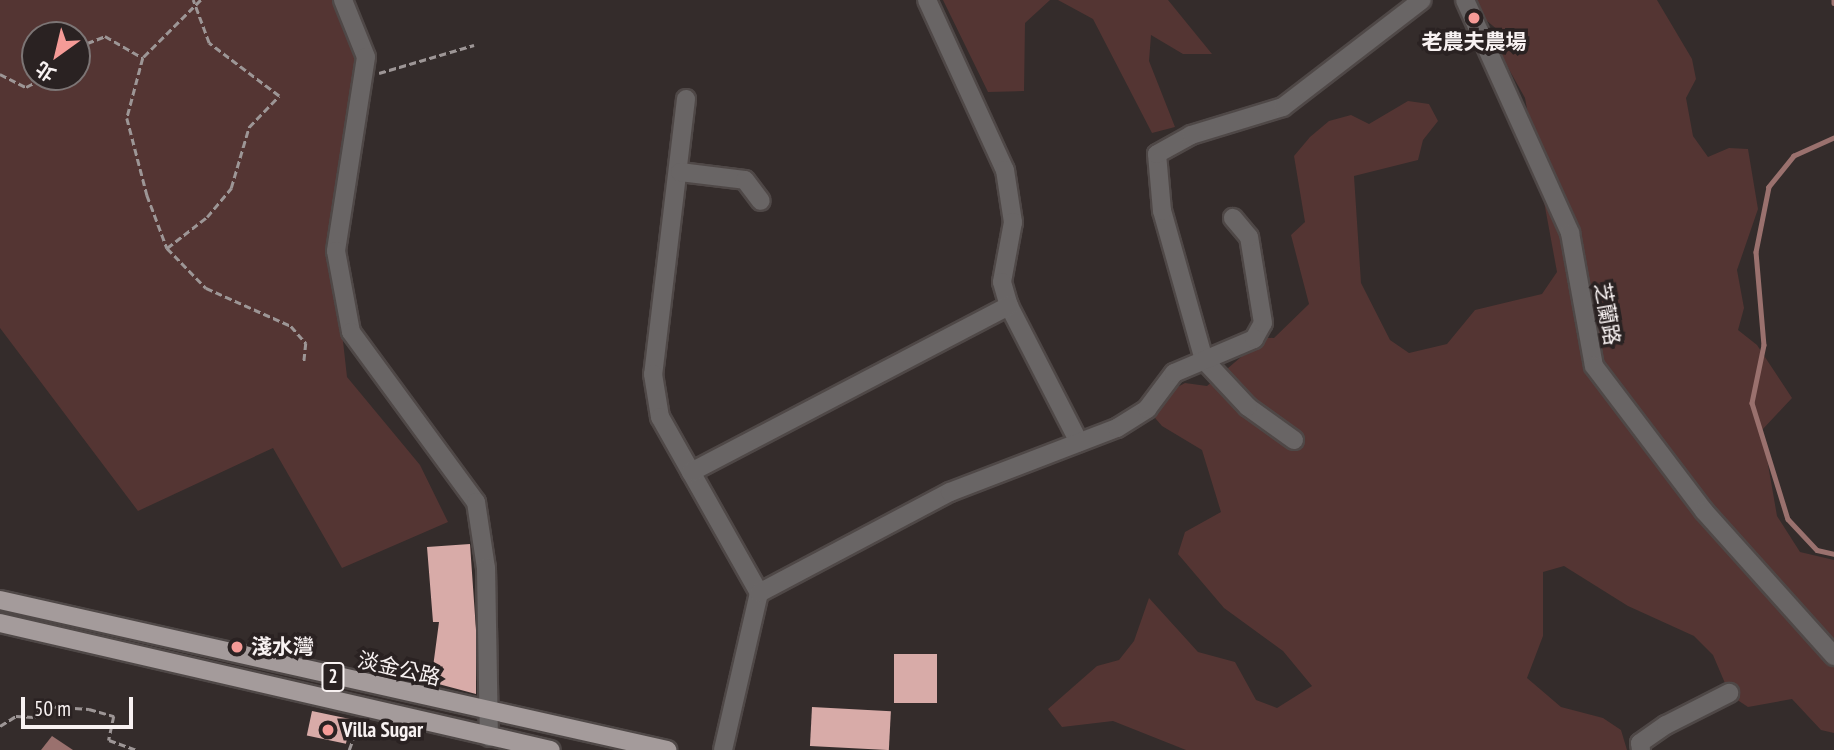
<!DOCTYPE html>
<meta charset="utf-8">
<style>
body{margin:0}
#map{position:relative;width:1834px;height:750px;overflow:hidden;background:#342c2b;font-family:"PT Sans Narrow","Noto Sans TC",sans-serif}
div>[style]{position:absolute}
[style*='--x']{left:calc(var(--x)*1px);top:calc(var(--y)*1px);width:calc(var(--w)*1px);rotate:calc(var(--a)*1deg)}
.green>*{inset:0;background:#543533}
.water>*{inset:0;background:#9a716e}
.stream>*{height:4.5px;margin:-2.25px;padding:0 2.25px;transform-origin:2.25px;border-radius:2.25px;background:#9a716e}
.building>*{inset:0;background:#d8aba8;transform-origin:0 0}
.path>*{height:2.5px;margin-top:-1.25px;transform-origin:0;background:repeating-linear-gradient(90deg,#9d9696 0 7px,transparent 0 10.5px)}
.roads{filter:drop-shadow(2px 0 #4f4847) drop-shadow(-2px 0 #4f4847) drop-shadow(0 2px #4f4847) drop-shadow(0 -2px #4f4847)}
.minor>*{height:18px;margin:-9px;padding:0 9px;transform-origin:9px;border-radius:9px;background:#696565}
.primary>*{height:18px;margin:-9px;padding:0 9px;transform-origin:9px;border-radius:9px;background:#a49b9b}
.dots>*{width:19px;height:19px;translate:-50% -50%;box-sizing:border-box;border:4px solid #2a2222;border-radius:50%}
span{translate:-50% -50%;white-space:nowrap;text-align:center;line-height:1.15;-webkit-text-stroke:7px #2a2222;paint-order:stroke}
.shield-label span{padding:2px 5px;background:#2a2222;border:2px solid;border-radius:5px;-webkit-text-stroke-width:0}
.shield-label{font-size:19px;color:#f8f2f2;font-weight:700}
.poi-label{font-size:21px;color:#f8f2f2;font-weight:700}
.left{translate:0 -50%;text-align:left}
.street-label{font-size:21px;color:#f8f2f2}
.north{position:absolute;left:21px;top:21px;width:70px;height:70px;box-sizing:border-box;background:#2a2222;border:2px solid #7c7575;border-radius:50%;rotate:214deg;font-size:19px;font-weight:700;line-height:28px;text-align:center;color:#f8f2f2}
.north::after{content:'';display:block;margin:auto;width:24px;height:32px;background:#f59b97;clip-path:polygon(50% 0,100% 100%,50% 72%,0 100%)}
.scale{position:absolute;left:21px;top:697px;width:112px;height:32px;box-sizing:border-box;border:4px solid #f8f2f2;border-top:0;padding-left:9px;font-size:21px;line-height:24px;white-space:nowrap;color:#f8f2f2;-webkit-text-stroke:5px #2a2222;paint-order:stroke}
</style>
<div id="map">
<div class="green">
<div style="clip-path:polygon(evenodd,0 0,338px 0,356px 48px,358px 139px,335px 269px,347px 377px,420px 465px,448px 522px,342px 568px,273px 448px,138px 511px,0 328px,0 0,35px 35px,77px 35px,77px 77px,35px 77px,35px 35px)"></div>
<div style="clip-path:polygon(943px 0,1050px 0,1025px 23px,1024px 91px,988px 92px)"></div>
<div style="clip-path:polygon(1058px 0,1168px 0,1212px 54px,1183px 54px,1151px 35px,1149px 61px,1175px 127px,1152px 133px,1093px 19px)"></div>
<div style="clip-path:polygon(1462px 0,1657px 0,1692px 59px,1696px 79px,1686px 98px,1693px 136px,1708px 157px,1729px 148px,1748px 149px,1758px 209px,1737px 270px,1744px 308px,1738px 330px,1757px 345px,1792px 398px,1762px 430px,1777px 516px,1800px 552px,1834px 560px,1834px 733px,1821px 730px,1792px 699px,1748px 707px,1730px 695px,1713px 655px,1694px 636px,1628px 606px,1564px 566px,1543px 572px,1543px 636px,1527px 678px,1561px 707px,1603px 718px,1621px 730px,1627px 750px,1186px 750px,1113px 721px,1062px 727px,1048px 709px,1097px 666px,1119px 660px,1134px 641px,1149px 598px,1198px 652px,1235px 662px,1256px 700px,1277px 708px,1312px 686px,1283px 651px,1224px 608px,1178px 554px,1185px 532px,1221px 512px,1202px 450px,1162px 426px,1144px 405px,1185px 383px,1207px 386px,1241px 357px,1251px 337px,1274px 338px,1309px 304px,1291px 235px,1305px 222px,1294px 156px,1310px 137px,1329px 121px,1351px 115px,1369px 124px,1408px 101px,1429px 104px,1438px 121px,1423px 140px,1418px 160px,1354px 176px,1361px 283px,1390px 340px,1409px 353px,1447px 344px,1475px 310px,1542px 294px,1557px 272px,1525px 98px,1502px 57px,1499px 31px)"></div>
</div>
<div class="water">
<div style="clip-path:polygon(52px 736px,73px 750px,41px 750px)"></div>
</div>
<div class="stream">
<div style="--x:1834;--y:0;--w:3;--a:90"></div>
<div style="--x:1834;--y:138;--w:44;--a:155.8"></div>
<div style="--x:1794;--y:156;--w:40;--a:129"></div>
<div style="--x:1769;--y:187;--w:66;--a:101.3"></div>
<div style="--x:1756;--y:252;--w:93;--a:85.1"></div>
<div style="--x:1764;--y:345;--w:59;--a:101.7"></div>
<div style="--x:1752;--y:403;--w:121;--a:72.8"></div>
<div style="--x:1788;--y:519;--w:42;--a:46.9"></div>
<div style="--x:1817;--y:550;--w:17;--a:13"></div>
</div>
<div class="building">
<div style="clip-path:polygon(470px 544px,476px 630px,476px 694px,431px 682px,439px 622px,433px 622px,427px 547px)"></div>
<div style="left:894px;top:654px;width:43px;height:49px"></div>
<div style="left:812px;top:707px;width:79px;height:39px;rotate:3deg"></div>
<div style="left:312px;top:711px;width:40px;height:25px;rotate:12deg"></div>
</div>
<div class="path">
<div style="--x:201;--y:0;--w:82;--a:135"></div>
<div style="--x:143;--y:58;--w:62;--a:104.9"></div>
<div style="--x:127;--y:118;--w:80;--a:75.4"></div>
<div style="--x:147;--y:195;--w:57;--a:69.3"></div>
<div style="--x:167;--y:248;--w:56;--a:45.7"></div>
<div style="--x:206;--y:288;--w:93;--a:24.1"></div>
<div style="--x:291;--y:326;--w:23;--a:49"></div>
<div style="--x:306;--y:343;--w:20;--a:96"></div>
<div style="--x:77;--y:47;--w:30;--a:-21"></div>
<div style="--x:105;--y:36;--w:44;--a:30.1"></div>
<div style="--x:379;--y:73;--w:99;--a:-16.4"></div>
<div style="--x:0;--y:74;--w:29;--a:27"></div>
<div style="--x:26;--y:87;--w:22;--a:-27"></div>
<div style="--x:167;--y:248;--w:51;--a:-37.8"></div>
<div style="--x:207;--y:217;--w:38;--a:-50"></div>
<div style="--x:231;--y:188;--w:64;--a:-73.6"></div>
<div style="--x:249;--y:127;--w:43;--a:-45.9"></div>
<div style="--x:279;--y:96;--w:88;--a:-142.9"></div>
<div style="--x:209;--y:43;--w:46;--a:-110.4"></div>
<div style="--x:0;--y:726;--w:19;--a:-32"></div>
<div style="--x:16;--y:716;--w:18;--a:3"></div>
<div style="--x:34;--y:717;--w:15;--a:-48"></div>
<div style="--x:44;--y:706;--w:45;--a:3.8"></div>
<div style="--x:89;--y:709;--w:26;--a:16"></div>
<div style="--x:114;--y:716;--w:25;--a:102"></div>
<div style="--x:109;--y:740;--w:30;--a:20"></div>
<div style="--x:349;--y:750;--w:23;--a:-70"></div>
<div style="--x:357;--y:728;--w:19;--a:9"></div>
</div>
<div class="roads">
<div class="minor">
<div style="--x:343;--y:0;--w:61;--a:68"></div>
<div style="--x:366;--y:57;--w:196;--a:98.8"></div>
<div style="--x:336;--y:251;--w:82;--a:79.5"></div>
<div style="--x:351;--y:332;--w:211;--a:53.7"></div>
<div style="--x:476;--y:502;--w:67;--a:81.4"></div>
<div style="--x:486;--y:568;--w:169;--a:89"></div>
<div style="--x:927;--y:0;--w:187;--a:65.4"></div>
<div style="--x:1005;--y:170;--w:53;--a:81.3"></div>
<div style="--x:1013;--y:222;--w:61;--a:100.4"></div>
<div style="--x:1002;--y:282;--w:25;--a:74"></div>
<div style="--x:1009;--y:306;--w:153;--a:62.8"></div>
<div style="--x:1465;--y:0;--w:256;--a:65.7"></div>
<div style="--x:1570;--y:233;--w:135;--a:79.8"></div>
<div style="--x:1594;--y:366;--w:182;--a:52.8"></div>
<div style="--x:1704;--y:511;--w:195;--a:48.1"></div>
<div style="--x:686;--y:99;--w:277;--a:96.8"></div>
<div style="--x:653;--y:374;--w:44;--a:80.8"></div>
<div style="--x:660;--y:417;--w:202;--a:60.6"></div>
<div style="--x:680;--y:172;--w:65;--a:7"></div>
<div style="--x:745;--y:180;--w:26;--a:53"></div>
<div style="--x:1294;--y:440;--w:57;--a:-144.3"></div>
<div style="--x:1248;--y:407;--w:64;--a:-133.1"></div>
<div style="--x:1204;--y:360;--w:155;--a:-105.7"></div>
<div style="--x:1162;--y:211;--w:57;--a:-95"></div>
<div style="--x:1157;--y:154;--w:39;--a:-29"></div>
<div style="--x:1191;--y:135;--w:96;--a:-16.9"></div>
<div style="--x:1283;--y:107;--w:175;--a:-37.6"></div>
<div style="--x:691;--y:472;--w:359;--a:-27.6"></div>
<div style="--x:723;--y:750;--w:161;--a:-77.1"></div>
<div style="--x:759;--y:593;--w:216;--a:-27.9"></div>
<div style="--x:950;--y:492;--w:179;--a:-21"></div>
<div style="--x:1117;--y:428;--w:36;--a:-32"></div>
<div style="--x:1147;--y:409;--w:45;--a:-53.1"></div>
<div style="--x:1174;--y:373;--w:87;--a:-23"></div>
<div style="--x:1254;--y:339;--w:18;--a:-61"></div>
<div style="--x:1263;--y:323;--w:87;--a:-99.2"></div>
<div style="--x:1249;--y:237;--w:25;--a:-130"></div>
<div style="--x:1641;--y:750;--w:7;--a:-98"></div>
<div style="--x:1640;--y:743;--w:32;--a:-35"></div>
<div style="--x:1666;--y:725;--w:71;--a:-26.9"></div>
</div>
<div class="primary">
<div style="--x:0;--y:600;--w:684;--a:12.67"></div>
<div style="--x:0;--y:623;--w:565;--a:12.98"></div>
</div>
</div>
<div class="dots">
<div style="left:1474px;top:18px;background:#f59b97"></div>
<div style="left:237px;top:647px;background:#f59b97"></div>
<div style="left:328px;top:730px;background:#f59b97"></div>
</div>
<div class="shield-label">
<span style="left:333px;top:677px">2</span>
</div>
<div class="poi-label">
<span style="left:1474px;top:42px">老農夫農場</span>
<span class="left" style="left:251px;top:647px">淺水灣</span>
<span class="left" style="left:342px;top:730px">Villa Sugar</span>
</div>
<div class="street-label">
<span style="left:1607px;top:314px;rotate:80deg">芝蘭路</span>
<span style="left:399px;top:669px;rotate:13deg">淡金公路</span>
</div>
<div class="north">北</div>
<div class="scale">50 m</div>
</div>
